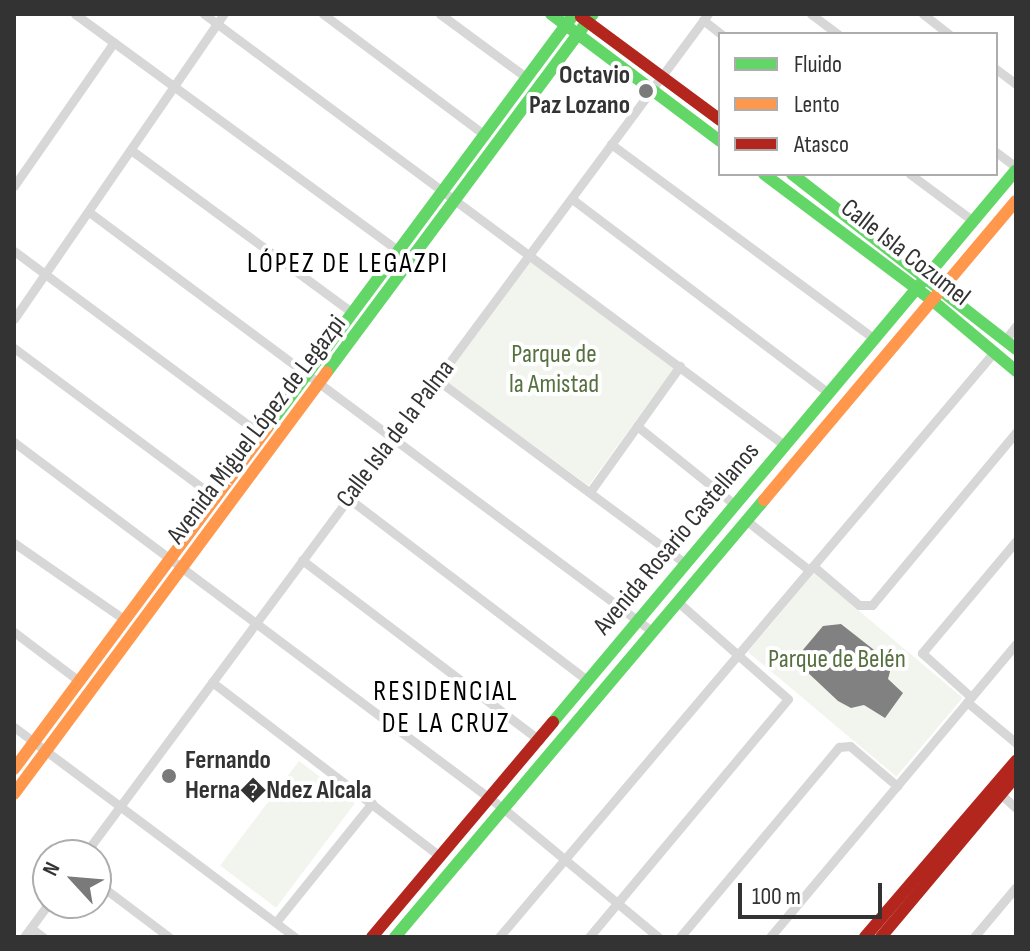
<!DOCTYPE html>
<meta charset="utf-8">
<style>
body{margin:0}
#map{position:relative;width:1030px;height:951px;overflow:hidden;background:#fff;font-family:"Sofia Sans Condensed",sans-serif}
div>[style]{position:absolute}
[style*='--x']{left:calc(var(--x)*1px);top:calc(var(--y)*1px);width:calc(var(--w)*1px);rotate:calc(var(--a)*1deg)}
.green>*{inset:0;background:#f1f5ed;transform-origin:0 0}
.building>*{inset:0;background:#818181}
.street>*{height:9px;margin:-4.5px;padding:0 4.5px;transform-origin:4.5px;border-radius:4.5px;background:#d7d7d7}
.fast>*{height:12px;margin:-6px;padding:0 6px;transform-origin:6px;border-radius:6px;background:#63d668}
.slow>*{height:12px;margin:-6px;padding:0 6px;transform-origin:6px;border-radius:6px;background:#ff974d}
.jam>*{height:12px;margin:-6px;padding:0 6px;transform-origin:6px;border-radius:6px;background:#b3261e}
.dots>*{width:22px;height:22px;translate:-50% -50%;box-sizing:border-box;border:4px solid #fff;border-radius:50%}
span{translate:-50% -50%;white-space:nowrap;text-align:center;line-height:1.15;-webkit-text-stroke:8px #fff;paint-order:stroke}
.poi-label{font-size:26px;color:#333;font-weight:700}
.right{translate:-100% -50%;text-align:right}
.left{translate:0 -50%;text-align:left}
.street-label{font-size:26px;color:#333}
.park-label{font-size:26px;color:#56703f}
.neighbourhood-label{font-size:28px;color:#000;letter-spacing:2px}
.frame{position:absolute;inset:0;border:16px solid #333;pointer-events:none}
.legend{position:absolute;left:718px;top:32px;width:280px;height:144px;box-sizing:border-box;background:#fff;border:2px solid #adadad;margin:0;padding:10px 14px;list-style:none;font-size:24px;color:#333}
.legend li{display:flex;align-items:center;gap:16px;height:40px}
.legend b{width:40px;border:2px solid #adadad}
.north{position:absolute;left:32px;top:839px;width:80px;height:80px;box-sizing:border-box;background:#fff;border:2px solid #adadad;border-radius:50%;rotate:296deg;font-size:22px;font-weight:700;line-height:32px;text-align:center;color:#333}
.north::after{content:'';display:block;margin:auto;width:28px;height:36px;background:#7a7a7a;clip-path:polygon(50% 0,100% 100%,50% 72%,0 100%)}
.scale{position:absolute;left:738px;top:883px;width:144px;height:36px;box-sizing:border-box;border:4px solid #333;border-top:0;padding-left:10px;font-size:24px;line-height:28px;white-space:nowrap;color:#333;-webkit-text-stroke:6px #fff;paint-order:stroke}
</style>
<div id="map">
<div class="green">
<div style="left:530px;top:260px;width:180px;height:148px;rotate:36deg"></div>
<div style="left:814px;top:573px;width:194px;height:103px;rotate:40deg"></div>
<div style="left:299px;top:761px;width:70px;height:131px;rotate:37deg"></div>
</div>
<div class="building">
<div style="clip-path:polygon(841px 624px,892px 664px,888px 679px,903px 693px,885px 718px,864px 705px,851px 708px,838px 701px,804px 669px,802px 651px,823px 626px)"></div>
</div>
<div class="street">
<div style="--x:75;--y:14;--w:401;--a:36.2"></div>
<div style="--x:204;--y:14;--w:721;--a:36.6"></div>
<div style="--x:323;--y:14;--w:202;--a:36.8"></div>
<div style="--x:440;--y:14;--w:108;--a:36.3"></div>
<div style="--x:811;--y:14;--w:34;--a:37"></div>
<div style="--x:923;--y:14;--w:33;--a:38"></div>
<div style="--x:703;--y:20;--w:23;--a:38"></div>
<div style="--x:996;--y:69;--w:25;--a:37"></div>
<div style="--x:611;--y:144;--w:326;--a:36.5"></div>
<div style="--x:131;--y:150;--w:275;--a:36.3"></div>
<div style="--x:996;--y:152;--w:25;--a:37"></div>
<div style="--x:910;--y:174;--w:79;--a:36.7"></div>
<div style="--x:14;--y:186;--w:175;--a:-55.2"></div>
<div style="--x:572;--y:199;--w:320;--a:37.1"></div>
<div style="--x:89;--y:212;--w:703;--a:36.67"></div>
<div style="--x:14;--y:251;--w:309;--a:36.6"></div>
<div style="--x:14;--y:319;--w:370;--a:-55.5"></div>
<div style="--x:1005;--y:340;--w:18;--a:-52"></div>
<div style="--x:14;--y:348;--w:252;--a:36.6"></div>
<div style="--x:436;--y:379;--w:310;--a:36.5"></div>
<div style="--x:637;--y:426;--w:124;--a:38.8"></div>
<div style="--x:14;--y:442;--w:612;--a:36.83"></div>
<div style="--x:504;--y:809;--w:200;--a:39.7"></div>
<div style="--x:590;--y:492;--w:155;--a:-54.5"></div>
<div style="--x:348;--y:498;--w:302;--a:37.3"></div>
<div style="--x:747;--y:521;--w:79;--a:38.3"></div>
<div style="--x:14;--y:543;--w:135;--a:34.7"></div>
<div style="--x:302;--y:560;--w:298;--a:37.2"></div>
<div style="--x:813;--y:566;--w:60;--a:40.3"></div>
<div style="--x:859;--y:605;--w:13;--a:0"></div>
<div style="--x:872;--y:605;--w:225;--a:-50.2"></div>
<div style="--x:14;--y:632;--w:81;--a:37"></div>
<div style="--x:212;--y:682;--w:288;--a:37.4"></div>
<div style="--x:971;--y:697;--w:66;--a:-138.1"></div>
<div style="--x:922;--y:653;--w:146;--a:-50"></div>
<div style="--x:967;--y:702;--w:64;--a:39.9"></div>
<div style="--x:14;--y:727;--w:351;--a:36.8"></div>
<div style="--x:996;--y:790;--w:27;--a:42"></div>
<div style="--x:84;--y:855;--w:1047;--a:-53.43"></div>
<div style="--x:96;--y:882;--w:91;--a:37"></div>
<div style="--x:276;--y:922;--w:153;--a:-51.1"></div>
<div style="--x:31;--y:928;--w:15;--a:37"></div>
<div style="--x:24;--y:937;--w:42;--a:-53.7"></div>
<div style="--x:499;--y:937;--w:766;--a:-49.76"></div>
<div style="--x:589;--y:937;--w:310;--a:-50.1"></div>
<div style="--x:788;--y:699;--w:147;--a:-138.6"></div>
<div style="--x:680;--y:937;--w:248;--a:-50.1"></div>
<div style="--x:839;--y:747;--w:11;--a:-5"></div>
<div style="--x:850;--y:746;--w:62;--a:40.4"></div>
<div style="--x:770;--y:937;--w:383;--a:-50"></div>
<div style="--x:974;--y:937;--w:65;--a:-50"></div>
</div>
<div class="fast">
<div style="--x:551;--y:14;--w:211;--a:36.9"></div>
<div style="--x:764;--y:174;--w:211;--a:36.9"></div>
<div style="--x:933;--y:301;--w:109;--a:40.1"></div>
<div style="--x:792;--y:174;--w:284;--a:38"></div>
<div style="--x:327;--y:372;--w:446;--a:-53.4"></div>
<div style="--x:267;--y:428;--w:515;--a:-53.44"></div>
<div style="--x:553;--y:722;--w:720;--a:-50.01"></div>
<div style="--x:395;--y:937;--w:572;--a:-49.82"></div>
</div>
<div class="slow">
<div style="--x:764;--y:500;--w:391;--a:-49.9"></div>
<div style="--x:14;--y:769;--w:425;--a:-53.4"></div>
<div style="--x:14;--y:794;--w:525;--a:-53.44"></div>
</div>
<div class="jam">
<div style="--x:581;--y:17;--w:173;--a:36.5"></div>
<div style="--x:372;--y:937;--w:281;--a:-49.9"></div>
<div style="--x:865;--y:937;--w:232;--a:-49.4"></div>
<div style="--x:881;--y:937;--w:210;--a:-50"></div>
</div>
<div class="dots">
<div style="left:646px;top:91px;background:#7a7a7a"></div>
<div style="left:169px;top:776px;background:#7a7a7a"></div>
</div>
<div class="poi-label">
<span class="right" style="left:630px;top:91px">Octavio<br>Paz Lozano</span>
<span class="left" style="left:185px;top:776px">Fernando<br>Herna�Ndez Alcala</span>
</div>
<div class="street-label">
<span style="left:905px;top:253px;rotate:38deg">Calle Isla Cozumel</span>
<span style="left:257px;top:430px;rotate:-53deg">Avenida Miguel López de Legazpi</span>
<span style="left:396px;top:434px;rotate:-53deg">Calle Isla de la Palma</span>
<span style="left:677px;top:539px;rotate:-50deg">Avenida Rosario Castellanos</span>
</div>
<div class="park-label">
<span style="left:554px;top:370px">Parque de<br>la Amistad</span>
<span style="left:837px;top:660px">Parque de Belén</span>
</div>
<div class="neighbourhood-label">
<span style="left:348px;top:264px">LÓPEZ DE LEGAZPI</span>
<span style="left:446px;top:708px">RESIDENCIAL<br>DE LA CRUZ</span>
</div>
<div class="frame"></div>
<ul class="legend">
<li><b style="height:10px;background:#63d668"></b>Fluido</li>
<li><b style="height:10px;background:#ff974d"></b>Lento</li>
<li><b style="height:10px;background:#b3261e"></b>Atasco</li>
</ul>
<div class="north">N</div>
<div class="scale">100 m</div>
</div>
